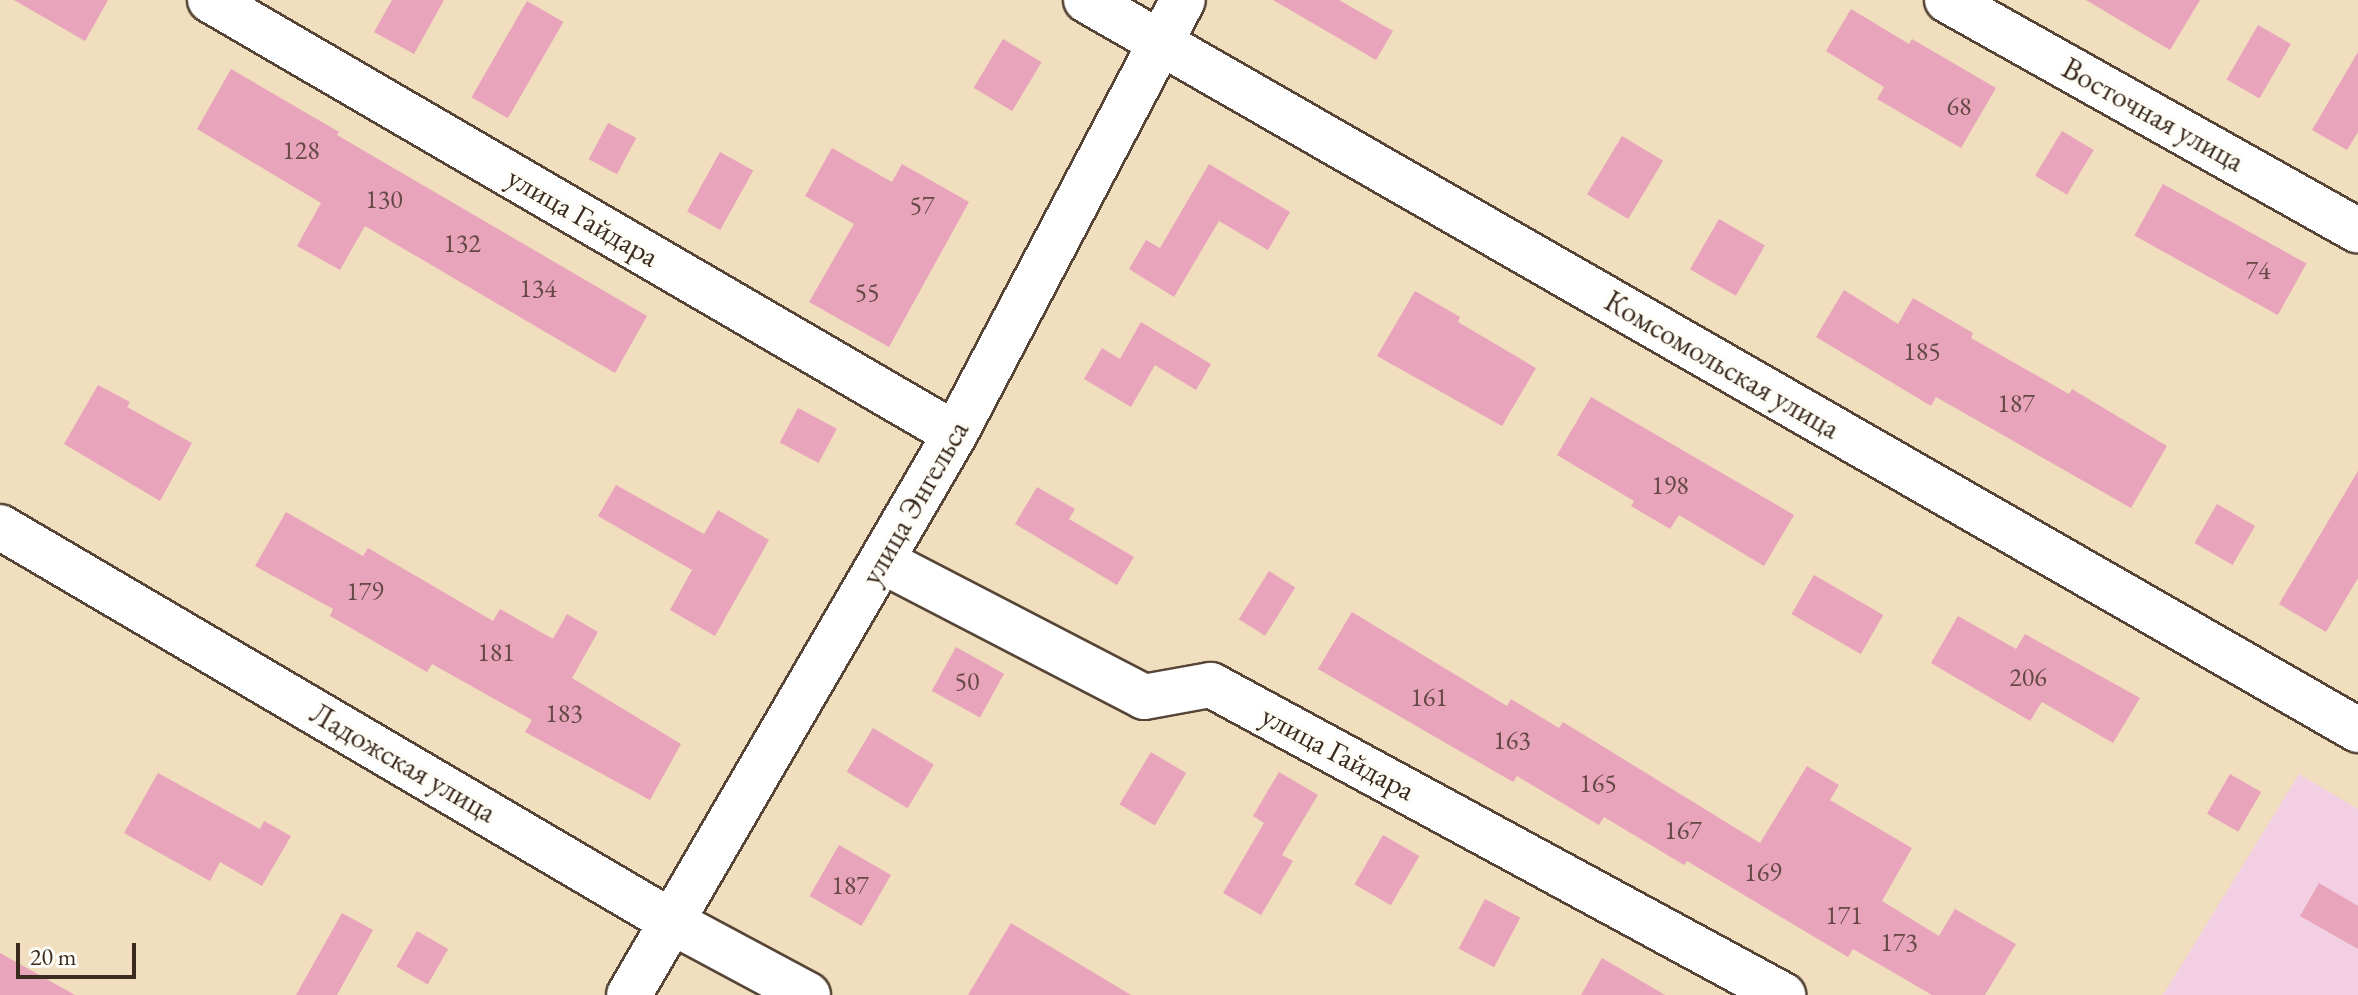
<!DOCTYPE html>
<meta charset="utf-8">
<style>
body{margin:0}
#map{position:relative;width:2358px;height:995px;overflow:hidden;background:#f0debf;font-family:"EB Garamond",serif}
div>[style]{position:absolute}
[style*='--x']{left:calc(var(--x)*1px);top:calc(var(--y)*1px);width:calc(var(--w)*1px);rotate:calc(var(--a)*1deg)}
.built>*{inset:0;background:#f2cfe2}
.building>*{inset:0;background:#e8a4ba;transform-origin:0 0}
.roads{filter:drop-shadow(2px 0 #564536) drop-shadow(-2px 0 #564536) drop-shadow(0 2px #564536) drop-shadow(0 -2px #564536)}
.minor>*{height:44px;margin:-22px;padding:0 22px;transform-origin:22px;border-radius:22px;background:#fff}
.tertiary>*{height:44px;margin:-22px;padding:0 22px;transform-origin:22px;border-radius:22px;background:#fff}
span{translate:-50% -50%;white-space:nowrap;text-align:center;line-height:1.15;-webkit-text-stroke:7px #fdfcf7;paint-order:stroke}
.number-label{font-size:26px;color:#664845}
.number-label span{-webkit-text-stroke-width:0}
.street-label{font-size:30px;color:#3b2a1e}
.scale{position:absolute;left:16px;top:943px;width:120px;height:36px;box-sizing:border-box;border:4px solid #3b2a1e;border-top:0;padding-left:10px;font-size:24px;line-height:28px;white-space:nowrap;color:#3b2a1e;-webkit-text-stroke:6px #fdfcf7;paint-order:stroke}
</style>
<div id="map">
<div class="built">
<div style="clip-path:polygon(2299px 774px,2358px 809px,2358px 995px,2163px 995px)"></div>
</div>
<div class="building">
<div style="clip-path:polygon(14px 0,108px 0,85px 41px)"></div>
<div style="clip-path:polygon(392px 0,444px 0,414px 54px,374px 32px)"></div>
<div style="clip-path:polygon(1273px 0,1339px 0,1393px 31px,1376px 60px)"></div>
<div style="clip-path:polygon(2086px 0,2200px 0,2170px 50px)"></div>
<div style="left:527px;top:1px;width:42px;height:111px;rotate:30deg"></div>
<div style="clip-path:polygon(1851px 9px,1909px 44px,1912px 39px,1996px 88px,1961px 148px,1877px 99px,1884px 87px,1826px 51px)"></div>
<div style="left:2258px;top:25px;width:38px;height:63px;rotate:30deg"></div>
<div style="left:1003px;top:39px;width:45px;height:57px;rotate:31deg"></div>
<div style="clip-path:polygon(2358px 52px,2358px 132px,2347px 150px,2312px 130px)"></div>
<div style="clip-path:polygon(231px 69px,339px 132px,337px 135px,647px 316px,615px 373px,365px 226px,340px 270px,297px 246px,321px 203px,197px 129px)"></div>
<div style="left:608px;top:123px;width:32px;height:41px;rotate:28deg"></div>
<div style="left:2062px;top:131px;width:37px;height:52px;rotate:31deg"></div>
<div style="left:1622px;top:136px;width:48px;height:68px;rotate:31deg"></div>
<div style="clip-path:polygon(832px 148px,892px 182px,902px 164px,969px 202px,889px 347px,809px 302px,854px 224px,805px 196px)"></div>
<div style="left:720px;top:152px;width:38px;height:68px;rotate:29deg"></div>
<div style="clip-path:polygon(1209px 164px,1290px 212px,1268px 250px,1219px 221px,1174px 297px,1129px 269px,1146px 240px,1160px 248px)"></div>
<div style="left:2163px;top:184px;width:164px;height:59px;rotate:29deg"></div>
<div style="left:1719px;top:219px;width:53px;height:58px;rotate:30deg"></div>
<div style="clip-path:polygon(1844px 290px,1898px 324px,1913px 298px,1973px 333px,1971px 338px,2069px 394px,2072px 389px,2167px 446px,2131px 508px,1936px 397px,1931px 406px,1816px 337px)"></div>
<div style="clip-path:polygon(1415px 291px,1460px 317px,1458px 322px,1536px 368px,1502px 426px,1377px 356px)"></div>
<div style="clip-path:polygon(1141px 322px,1211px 364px,1196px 390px,1155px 365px,1131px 407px,1084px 379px,1102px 348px,1120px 359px)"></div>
<div style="clip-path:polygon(98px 385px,130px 402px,127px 407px,192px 443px,160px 501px,64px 444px)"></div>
<div style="clip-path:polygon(1591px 397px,1794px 515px,1764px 566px,1679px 515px,1670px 529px,1631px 506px,1634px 501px,1557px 455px)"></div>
<div style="left:798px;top:408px;width:44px;height:39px;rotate:28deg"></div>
<div style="clip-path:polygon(2358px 471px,2358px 578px,2326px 632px,2279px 604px)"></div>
<div style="clip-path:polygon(616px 485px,704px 534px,718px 510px,769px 540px,715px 636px,670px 610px,692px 570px,598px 516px)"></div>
<div style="clip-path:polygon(1037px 487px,1075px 509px,1069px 519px,1134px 557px,1117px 585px,1015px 524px)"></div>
<div style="left:2217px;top:504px;width:44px;height:45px;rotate:30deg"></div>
<div style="clip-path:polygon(286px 512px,363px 556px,368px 548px,493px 621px,500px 609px,553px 639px,567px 614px,598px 632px,572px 678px,681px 744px,650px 800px,525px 732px,532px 720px,432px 664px,427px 672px,330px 616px,333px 609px,255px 566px)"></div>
<div style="left:1269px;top:571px;width:31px;height:57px;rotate:32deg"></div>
<div style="left:1814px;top:575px;width:80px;height:45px;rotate:30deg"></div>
<div style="clip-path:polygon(1352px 612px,1507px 706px,1511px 699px,1559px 728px,1563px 722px,1760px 843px,1807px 766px,1839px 785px,1830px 800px,1912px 848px,1882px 901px,1939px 936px,1955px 909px,2016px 944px,1985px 995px,1932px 995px,1853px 949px,1848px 957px,1687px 861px,1684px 865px,1604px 817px,1599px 825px,1517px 776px,1513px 782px,1318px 669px)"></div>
<div style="clip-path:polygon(1958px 616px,2016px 649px,2025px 634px,2140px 698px,2113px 743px,2042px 702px,2030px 721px,1931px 663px)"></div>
<div style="left:956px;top:647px;width:55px;height:50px;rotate:29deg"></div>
<div style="left:873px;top:728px;width:71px;height:51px;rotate:31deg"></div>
<div style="left:1151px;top:752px;width:41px;height:61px;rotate:31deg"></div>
<div style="clip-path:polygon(1279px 772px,1318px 795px,1282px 855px,1293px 861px,1261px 915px,1223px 893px,1264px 823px,1253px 816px)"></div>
<div style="clip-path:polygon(158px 773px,260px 829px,264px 821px,291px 836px,262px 886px,220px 862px,210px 881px,124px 833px)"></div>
<div style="left:2230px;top:774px;width:36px;height:46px;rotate:30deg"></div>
<div style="left:1383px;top:835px;width:42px;height:57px;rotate:30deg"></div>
<div style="left:839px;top:845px;width:60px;height:59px;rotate:30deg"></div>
<div style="clip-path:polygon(2319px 883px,2358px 906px,2358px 949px,2300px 916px)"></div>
<div style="left:1485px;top:899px;width:40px;height:56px;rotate:28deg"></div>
<div style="clip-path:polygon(342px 913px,373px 930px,337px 995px,296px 995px)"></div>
<div style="clip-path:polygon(1011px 923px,1131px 995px,968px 995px)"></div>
<div style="left:417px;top:931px;width:36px;height:41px;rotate:30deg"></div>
<div style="clip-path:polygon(0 953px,75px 995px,0 995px)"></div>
<div style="clip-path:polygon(1602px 958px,1665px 995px,1581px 995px)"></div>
</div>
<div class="roads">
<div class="minor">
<div style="--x:210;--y:0;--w:862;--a:30.22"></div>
<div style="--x:1947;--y:0;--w:471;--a:29.3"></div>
<div style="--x:0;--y:527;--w:782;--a:30.44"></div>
<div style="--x:674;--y:923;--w:152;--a:28.2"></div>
<div style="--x:882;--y:561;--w:295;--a:27.4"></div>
<div style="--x:1144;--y:697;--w:68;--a:-10.2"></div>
<div style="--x:1211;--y:685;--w:651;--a:28.46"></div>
</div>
<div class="tertiary">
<div style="--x:1086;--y:0;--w:1467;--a:29.85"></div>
<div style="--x:629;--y:995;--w:649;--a:-59.84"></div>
<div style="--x:955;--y:434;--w:490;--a:-62.3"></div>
</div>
</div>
<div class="number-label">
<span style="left:1959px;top:107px">68</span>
<span style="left:301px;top:151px">128</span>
<span style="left:384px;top:200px">130</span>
<span style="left:922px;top:206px">57</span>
<span style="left:462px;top:244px">132</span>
<span style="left:2258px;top:271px">74</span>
<span style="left:538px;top:289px">134</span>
<span style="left:867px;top:293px">55</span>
<span style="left:1922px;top:352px">185</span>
<span style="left:2016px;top:404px">187</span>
<span style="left:1670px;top:486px">198</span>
<span style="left:365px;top:592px">179</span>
<span style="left:496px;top:653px">181</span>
<span style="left:2028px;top:678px">206</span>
<span style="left:967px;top:682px">50</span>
<span style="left:1429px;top:698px">161</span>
<span style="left:564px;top:714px">183</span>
<span style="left:1512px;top:741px">163</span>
<span style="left:1598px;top:784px">165</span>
<span style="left:1683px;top:831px">167</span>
<span style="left:1763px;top:873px">169</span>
<span style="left:850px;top:886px">187</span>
<span style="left:1844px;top:916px">171</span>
<span style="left:1899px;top:943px">173</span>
</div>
<div class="street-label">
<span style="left:2153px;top:115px;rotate:29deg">Восточная улица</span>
<span style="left:583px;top:217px;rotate:30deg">улица Гайдара</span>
<span style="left:1722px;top:365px;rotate:30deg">Комсомольская улица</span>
<span style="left:915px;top:503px;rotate:-60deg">улица Энгельса</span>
<span style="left:1338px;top:753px;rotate:28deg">улица Гайдара</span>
<span style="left:403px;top:763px;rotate:30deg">Ладожская улица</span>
</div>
<div class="scale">20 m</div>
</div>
